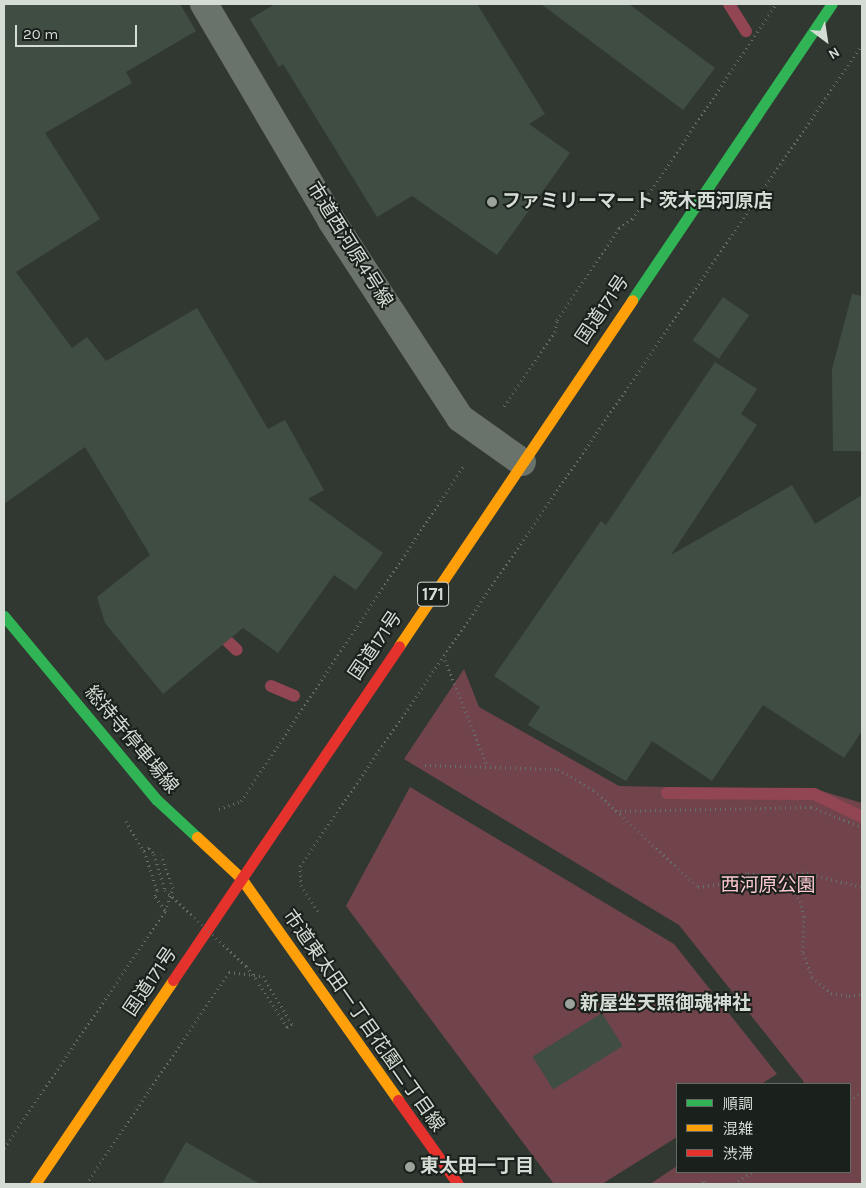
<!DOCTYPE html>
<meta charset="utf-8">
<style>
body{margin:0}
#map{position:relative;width:866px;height:1188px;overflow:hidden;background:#313832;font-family:Karla,"Noto Sans JP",sans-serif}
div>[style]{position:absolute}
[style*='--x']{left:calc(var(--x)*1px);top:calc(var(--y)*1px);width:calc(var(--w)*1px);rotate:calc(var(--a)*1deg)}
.green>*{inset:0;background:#71444b}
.stream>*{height:12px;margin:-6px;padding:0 6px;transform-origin:6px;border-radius:6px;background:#924553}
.building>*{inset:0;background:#404d43;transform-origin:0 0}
.path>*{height:3px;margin-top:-1.5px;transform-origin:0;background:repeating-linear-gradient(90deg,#676f69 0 1px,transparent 0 5px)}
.street>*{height:28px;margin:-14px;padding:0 14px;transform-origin:14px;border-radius:14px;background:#69736b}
.fast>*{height:11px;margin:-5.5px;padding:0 5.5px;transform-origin:5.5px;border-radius:5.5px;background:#30b455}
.slow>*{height:11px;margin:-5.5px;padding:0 5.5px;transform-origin:5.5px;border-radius:5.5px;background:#ff9f0a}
.jam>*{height:11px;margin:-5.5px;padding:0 5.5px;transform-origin:5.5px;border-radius:5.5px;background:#e5322d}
.path-bridge>*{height:3px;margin-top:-1.5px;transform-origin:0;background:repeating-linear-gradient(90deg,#676f69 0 1px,transparent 0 5px)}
.dots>*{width:14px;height:14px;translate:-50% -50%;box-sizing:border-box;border:2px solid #1a201b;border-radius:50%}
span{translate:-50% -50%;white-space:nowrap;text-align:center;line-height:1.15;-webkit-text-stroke:4px #1a201b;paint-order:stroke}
.shield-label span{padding:1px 4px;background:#1a201b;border:1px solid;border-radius:4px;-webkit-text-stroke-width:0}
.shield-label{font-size:18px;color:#d4dcd5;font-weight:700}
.poi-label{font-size:19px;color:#d4dcd5;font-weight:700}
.left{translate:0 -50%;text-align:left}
.street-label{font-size:19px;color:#d4dcd5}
.park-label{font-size:19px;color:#fbc9cf}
.frame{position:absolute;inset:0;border:5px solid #d4dcd5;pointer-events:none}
.legend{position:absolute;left:676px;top:1083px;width:175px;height:90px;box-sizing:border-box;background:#1a201b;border:1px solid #646b65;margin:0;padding:6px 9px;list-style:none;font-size:15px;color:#d4dcd5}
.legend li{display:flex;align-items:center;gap:10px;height:25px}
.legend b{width:25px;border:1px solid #646b65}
.north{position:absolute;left:801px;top:15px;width:50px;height:50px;-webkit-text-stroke:4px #1a201b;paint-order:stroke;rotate:149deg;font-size:14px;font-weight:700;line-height:20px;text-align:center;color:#d4dcd5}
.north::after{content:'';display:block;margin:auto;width:18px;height:22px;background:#d4dcd5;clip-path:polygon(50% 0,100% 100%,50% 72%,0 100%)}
.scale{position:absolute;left:15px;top:25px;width:122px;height:22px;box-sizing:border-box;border:2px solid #d4dcd5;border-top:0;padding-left:6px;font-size:15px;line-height:18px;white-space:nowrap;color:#d4dcd5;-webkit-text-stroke:4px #1a201b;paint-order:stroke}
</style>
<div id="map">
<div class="green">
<div style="clip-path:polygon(464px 669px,479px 707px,619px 786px,666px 787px,665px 797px,815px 789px,862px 803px,862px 1184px,650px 1184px,677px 1166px,677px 1172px,850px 1172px,850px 1084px,801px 1084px,804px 1082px,679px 925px,404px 759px)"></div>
<div style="clip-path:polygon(410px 787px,674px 944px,777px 1074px,761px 1084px,677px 1084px,677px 1137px,602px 1184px,554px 1184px,346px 906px)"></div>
</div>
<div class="stream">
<div style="--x:729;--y:4;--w:32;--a:58"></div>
<div style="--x:215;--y:629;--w:30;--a:44"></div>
<div style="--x:271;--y:686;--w:25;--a:23"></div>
<div style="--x:667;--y:793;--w:147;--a:0.4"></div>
<div style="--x:814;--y:794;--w:53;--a:25.6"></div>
</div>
<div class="building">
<div style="clip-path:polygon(4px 4px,180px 4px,196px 31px,126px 72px,132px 83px,45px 133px,100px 219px,16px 272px,72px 348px,87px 337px,106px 361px,197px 308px,268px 429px,285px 420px,324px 490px,308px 499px,383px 553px,356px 590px,334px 575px,278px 653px,243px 628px,163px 694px,105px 623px,97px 597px,150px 555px,85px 447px,4px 504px)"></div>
<div style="clip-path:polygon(275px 4px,477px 4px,545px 114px,529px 124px,570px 153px,497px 255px,412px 196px,377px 217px,283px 64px,279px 67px,250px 19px)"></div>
<div style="clip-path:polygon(541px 4px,629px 4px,715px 68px,683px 110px)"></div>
<div style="clip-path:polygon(852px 294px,862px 296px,862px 451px,833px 451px,832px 369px)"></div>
<div style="left:723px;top:297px;width:32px;height:53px;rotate:35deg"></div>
<div style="clip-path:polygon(715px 362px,757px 389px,741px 414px,757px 425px,671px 555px,792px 485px,815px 524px,862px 495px,862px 731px,844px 758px,763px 705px,712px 781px,652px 741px,626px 781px,528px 725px,540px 707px,494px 676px,601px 521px,606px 525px)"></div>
<div style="left:602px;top:1013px;width:39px;height:82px;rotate:58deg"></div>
<div style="clip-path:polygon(186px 1142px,260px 1184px,162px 1184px)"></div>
</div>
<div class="path">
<div style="--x:504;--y:406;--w:90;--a:-55.4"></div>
<div style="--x:555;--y:332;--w:12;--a:-81"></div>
<div style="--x:557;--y:320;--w:111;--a:-56"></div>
<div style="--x:619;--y:228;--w:16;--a:-35"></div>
<div style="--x:632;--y:219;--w:259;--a:-56.2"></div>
<div style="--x:445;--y:660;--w:113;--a:68.2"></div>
<div style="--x:425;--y:765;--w:133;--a:1.7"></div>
<div style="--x:558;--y:769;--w:42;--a:30.3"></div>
<div style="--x:594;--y:790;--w:142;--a:43"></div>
<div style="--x:698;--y:887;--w:30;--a:-8"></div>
<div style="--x:728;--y:883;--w:22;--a:-27"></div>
<div style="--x:748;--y:873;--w:35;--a:7"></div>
<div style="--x:783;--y:877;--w:29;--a:55"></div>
<div style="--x:800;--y:901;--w:16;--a:75"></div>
<div style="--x:804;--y:916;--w:37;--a:92"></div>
<div style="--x:803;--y:953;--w:26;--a:69"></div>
<div style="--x:812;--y:977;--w:25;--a:40"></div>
<div style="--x:831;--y:993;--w:18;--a:9"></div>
<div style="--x:849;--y:996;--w:13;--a:-9"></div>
<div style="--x:219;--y:809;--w:23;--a:-20"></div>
<div style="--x:241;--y:801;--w:403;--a:-56.4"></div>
<div style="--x:615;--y:811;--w:196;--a:-1.2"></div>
<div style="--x:811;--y:807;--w:55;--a:21.4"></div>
<div style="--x:126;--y:821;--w:30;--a:60"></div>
<div style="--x:144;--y:851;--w:41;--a:71.6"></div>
<div style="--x:157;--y:890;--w:7;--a:106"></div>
<div style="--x:155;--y:897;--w:16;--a:52"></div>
<div style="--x:783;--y:877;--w:20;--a:-15"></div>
<div style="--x:802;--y:872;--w:62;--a:14"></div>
<div style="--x:318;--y:911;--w:30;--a:-124"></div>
<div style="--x:301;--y:886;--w:20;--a:-93"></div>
<div style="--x:300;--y:866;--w:995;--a:-55.61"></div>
<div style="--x:850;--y:1101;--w:15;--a:-37"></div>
<div style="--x:4;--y:1148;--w:287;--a:-55.8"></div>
<div style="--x:165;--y:911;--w:24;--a:-71"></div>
<div style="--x:173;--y:888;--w:35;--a:-110"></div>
<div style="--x:86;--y:1184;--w:256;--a:-56"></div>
<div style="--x:229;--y:972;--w:34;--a:7"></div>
<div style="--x:263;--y:976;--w:56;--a:58.9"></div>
<div style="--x:292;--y:1024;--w:6;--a:149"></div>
<div style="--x:287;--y:1027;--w:54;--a:-122.8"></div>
<div style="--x:697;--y:1184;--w:8;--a:-23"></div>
<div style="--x:704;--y:1181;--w:4;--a:56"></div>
<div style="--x:734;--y:1184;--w:22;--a:-34"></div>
</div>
<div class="street">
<div style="--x:204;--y:4;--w:251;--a:59.5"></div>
<div style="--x:331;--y:220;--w:236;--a:56.9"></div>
<div style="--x:460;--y:418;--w:76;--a:35.4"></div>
</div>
<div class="fast">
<div style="--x:632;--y:300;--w:357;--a:-56"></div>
<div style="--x:4;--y:616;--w:239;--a:50.3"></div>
<div style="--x:157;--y:800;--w:54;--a:42.8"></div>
</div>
<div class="slow">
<div style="--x:399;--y:646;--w:417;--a:-56"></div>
<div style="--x:197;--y:837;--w:60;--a:43"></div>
<div style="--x:241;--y:878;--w:272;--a:54.7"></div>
<div style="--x:35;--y:1184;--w:246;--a:-55.9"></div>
</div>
<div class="jam">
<div style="--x:173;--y:980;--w:403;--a:-55.9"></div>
<div style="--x:398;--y:1100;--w:103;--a:54.5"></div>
</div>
<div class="path-bridge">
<div style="--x:141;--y:847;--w:5;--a:53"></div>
<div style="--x:144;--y:851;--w:6;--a:-31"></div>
<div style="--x:149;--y:848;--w:8;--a:50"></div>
<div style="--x:154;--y:854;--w:38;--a:73"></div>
<div style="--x:165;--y:890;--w:111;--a:43.2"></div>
<div style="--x:246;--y:966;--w:20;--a:53"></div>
</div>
<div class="dots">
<div style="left:492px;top:202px;background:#9ba39c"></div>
<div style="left:570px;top:1004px;background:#9ba39c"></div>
<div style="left:410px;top:1167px;background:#9ba39c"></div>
</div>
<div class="shield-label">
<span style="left:433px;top:594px">171</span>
</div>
<div class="poi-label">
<span class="left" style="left:502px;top:202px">ファミリーマート 茨木西河原店</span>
<span class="left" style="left:580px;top:1004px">新屋坐天照御魂神社</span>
<span class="left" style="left:420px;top:1167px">東太田一丁目</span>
</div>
<div class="street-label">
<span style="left:349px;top:245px;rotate:58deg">市道西河原4号線</span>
<span style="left:603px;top:310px;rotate:-56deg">国道171号</span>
<span style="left:376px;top:646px;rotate:-56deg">国道171号</span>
<span style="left:131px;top:740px;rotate:50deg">総持寺停車場線</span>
<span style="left:151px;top:982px;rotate:-56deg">国道171号</span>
<span style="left:363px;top:1021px;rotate:55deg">市道東太田一丁目花園二丁目線</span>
</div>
<div class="park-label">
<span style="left:768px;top:886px">西河原公園</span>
</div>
<div class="frame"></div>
<ul class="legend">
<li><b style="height:6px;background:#30b455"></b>順調</li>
<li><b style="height:6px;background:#ff9f0a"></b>混雑</li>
<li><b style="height:6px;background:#e5322d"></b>渋滞</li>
</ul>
<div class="north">N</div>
<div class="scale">20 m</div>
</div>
